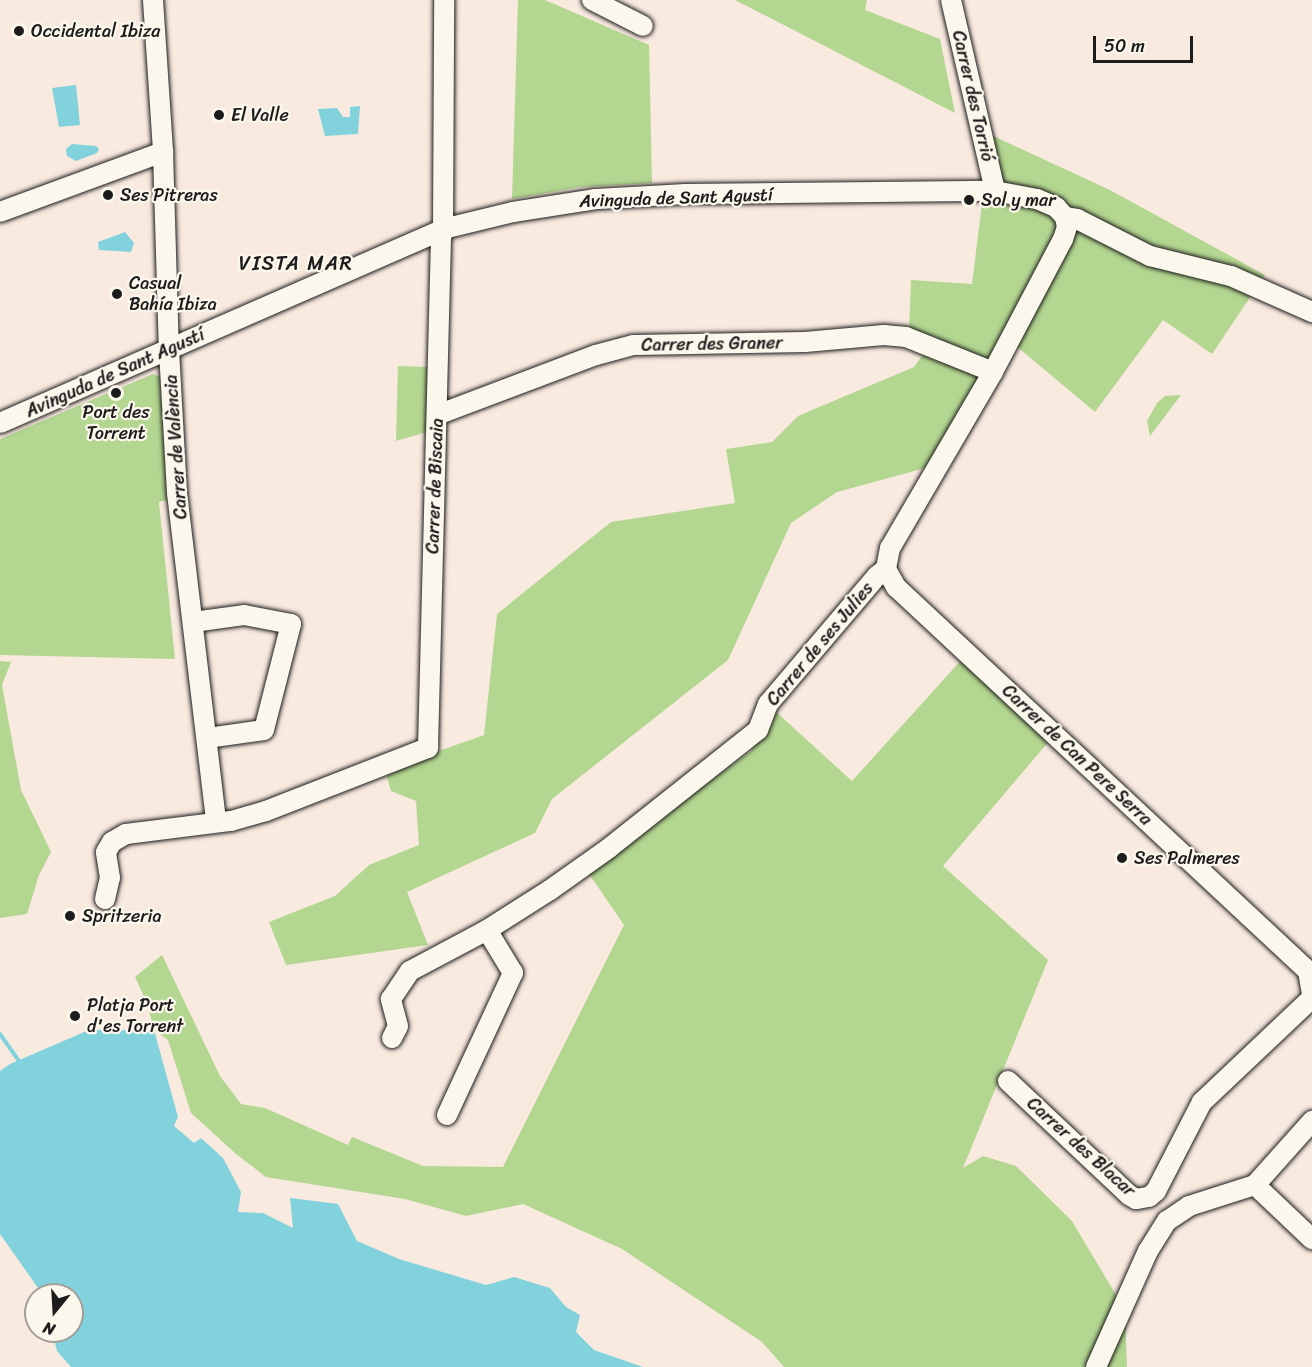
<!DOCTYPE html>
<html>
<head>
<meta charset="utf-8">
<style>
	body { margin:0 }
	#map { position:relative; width:1312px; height:1367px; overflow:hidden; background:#f9eae0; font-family:Sriracha,sans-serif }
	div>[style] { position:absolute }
	.green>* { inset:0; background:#b3d690 }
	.water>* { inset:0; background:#82d2de }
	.stream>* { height:4px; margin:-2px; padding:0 2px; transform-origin:2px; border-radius:2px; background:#82d2de }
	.roads { filter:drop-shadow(0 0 2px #1c1c1c) drop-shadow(0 0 2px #1c1c1c) }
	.minor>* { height:20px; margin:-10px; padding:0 10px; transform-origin:10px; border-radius:10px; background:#fbf7ec }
	.dots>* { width:16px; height:16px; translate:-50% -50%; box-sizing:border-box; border:3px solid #fbf7ec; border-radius:50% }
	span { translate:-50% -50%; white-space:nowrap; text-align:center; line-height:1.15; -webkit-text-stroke:4.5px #fbf7ec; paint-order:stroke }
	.poi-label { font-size:18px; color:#1c1c1c }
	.left { translate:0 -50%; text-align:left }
	.street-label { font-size:18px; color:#1c1c1c }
	.neighbourhood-label { font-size:20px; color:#1c1c1c; letter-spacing:1.5px }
	.north { position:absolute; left:24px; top:1283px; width:60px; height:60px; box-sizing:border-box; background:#fbf7ec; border:2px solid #a29f99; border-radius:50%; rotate:198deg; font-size:16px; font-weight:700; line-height:24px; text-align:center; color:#1c1c1c }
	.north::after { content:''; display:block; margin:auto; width:21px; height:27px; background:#1c1c1c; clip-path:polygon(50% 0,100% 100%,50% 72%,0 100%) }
	.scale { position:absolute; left:1093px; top:36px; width:100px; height:27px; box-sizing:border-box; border:3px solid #1c1c1c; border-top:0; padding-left:8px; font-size:18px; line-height:21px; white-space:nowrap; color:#1c1c1c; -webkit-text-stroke:4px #fbf7ec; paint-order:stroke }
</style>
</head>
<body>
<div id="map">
	<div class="green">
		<div style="clip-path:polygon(518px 0,545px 0,649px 45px,652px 183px,581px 187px,512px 199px)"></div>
		<div style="clip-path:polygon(735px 0,867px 0,865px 10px,940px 39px,955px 113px)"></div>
		<div style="clip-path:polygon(991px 135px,1110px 190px,1265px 275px,1212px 354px,1163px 320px,1095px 412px,1015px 345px,929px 467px,837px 492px,791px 523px,728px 660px,552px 799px,535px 833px,407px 892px,428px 945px,286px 965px,269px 922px,335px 896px,369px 865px,419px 845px,416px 801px,391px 791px,385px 770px,484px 735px,497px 614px,611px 522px,735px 503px,726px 449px,772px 442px,798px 416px,914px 367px,922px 356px,909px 329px,911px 280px,972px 284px,982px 203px,1000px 180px)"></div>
		<div style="clip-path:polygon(398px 366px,428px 367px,427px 432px,396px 441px)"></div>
		<div style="clip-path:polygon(153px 374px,161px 377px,167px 500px,159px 502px,175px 659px,0 655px,0 439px)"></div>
		<div style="clip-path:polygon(1181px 395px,1150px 436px,1147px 421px,1157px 403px,1165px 396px)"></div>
		<div style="clip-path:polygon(964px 657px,1050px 740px,943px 866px,1048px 960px,963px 1168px,983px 1156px,1016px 1166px,1072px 1221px,1125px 1310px,1127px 1367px,784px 1367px,762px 1342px,622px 1249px,523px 1204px,466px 1216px,405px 1199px,266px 1177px,236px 1154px,191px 1113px,168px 1040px,154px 1030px,147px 1003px,135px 977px,162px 955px,220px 1076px,241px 1104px,265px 1108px,348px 1145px,352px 1137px,423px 1166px,503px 1167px,624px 925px,587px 871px,751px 751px,774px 710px,852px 781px)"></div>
		<div style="clip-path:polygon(0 661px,11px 662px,2px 685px,21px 790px,51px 852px,39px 875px,27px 914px,0 918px)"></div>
	</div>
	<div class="water">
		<div style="clip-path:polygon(76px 85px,80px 125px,59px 127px,52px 88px)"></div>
		<div style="clip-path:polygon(360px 106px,358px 134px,325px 136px,318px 109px,337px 108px,343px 117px,350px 117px,350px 107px)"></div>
		<div style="clip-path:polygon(72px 144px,96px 146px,99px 149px,97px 153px,76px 161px,67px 156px,66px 149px)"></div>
		<div style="clip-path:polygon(125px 232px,134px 243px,131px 252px,99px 250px,98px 242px)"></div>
		<div style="clip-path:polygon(89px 1030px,154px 1030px,178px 1117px,174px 1126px,194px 1143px,201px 1138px,223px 1158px,241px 1192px,238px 1212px,263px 1213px,293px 1228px,290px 1198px,338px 1204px,357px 1241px,399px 1259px,486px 1285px,514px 1277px,550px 1288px,566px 1307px,580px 1315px,576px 1332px,594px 1350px,643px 1367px,71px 1367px,57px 1351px,52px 1331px,72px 1331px,72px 1295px,43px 1295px,0 1234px,0 1071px,10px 1064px)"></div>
	</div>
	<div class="stream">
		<div style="left:0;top:1034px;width:32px;rotate:55deg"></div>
	</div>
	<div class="roads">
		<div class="minor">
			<div style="left:153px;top:0;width:152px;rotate:86.2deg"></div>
			<div style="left:163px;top:152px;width:198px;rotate:88.3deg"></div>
			<div style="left:169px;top:350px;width:143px;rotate:86.8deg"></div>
			<div style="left:177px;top:493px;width:330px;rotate:83.2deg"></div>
			<div style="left:592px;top:0;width:57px;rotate:27deg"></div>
			<div style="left:951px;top:0;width:196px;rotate:77deg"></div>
			<div style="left:0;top:212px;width:174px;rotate:-20.2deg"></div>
			<div style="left:1065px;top:217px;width:10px;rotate:79deg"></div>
			<div style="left:1067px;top:227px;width:13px;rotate:108deg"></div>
			<div style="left:1063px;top:239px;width:150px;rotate:117.8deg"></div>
			<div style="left:993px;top:372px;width:204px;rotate:120.3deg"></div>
			<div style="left:890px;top:548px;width:21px;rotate:101deg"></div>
			<div style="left:886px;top:569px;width:21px;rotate:61deg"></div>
			<div style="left:896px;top:587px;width:563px;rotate:42.99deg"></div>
			<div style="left:1308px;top:971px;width:23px;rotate:80deg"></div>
			<div style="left:1065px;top:217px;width:12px;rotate:9deg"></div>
			<div style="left:1077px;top:219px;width:82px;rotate:26.9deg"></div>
			<div style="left:1150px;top:256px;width:83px;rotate:13.9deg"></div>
			<div style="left:1231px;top:276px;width:89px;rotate:24deg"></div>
			<div style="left:437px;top:415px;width:170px;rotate:-20.7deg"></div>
			<div style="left:596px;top:355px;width:39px;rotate:-15deg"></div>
			<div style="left:634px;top:345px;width:171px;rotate:-1deg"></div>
			<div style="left:805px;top:342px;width:79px;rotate:-5.1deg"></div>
			<div style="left:884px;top:335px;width:22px;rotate:5deg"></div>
			<div style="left:906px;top:337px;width:94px;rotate:21.9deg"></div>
			<div style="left:0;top:423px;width:484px;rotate:-23.6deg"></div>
			<div style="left:443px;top:229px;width:72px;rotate:-13.7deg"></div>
			<div style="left:513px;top:212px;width:84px;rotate:-8.9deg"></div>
			<div style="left:596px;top:199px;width:90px;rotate:-3.2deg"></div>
			<div style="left:686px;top:194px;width:309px;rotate:-0.6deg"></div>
			<div style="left:995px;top:191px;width:43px;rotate:10.8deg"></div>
			<div style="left:1037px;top:199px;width:21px;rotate:23deg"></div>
			<div style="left:1056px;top:207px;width:13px;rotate:48deg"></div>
			<div style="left:193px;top:622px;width:51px;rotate:-7.8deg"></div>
			<div style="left:244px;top:615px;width:48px;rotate:10.8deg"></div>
			<div style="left:291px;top:624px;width:109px;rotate:104.3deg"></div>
			<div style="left:264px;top:730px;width:58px;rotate:172deg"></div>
			<div style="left:105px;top:899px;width:22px;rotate:-77deg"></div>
			<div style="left:110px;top:878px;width:26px;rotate:-99deg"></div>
			<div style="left:106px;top:852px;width:12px;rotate:-59deg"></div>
			<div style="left:112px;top:842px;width:16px;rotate:-30deg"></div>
			<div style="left:126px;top:834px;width:106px;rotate:-7.1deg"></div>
			<div style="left:231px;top:821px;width:36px;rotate:-16deg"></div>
			<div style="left:266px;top:811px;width:174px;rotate:-21.3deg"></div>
			<div style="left:428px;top:748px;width:510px;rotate:-88.54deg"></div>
			<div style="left:441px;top:238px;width:9px;rotate:-77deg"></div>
			<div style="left:443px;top:229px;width:229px;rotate:-89.7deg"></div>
			<div style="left:392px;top:1038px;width:13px;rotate:-63deg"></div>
			<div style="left:398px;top:1026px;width:28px;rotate:-105deg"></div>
			<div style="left:391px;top:999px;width:34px;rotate:-56deg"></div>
			<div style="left:410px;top:971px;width:87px;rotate:-28deg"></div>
			<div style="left:487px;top:930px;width:75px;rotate:-32.4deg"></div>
			<div style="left:550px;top:890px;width:72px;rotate:-35.4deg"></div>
			<div style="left:609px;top:848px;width:190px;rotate:-38.4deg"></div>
			<div style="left:758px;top:730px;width:28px;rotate:-69deg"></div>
			<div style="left:768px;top:704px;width:168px;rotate:-49.6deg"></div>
			<div style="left:877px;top:576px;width:11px;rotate:-38deg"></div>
			<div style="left:1008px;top:1081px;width:166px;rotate:43.3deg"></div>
			<div style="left:1129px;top:1195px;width:8px;rotate:30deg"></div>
			<div style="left:1136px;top:1199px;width:13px;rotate:-9deg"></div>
			<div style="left:1149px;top:1197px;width:9px;rotate:-41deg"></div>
			<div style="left:1156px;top:1191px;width:100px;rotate:-62.7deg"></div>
			<div style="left:1202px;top:1102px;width:151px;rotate:-43.4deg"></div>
			<div style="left:447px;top:1115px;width:157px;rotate:-65.1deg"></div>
			<div style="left:513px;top:973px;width:50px;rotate:-121.2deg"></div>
			<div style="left:1255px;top:1185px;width:79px;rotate:43.5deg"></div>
			<div style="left:1096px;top:1367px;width:127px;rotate:-65.9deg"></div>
			<div style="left:1148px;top:1251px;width:36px;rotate:-58deg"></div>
			<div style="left:1167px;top:1221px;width:27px;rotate:-34deg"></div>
			<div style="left:1189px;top:1206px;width:69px;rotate:-17.7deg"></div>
			<div style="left:1255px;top:1185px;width:86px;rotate:-48.3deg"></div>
		</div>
	</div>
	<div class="dots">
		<div style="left:19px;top:31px;background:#1c1c1c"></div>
		<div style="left:219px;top:115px;background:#1c1c1c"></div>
		<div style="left:108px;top:195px;background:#1c1c1c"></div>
		<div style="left:969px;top:200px;background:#1c1c1c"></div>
		<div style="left:117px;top:294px;background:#1c1c1c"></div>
		<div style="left:116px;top:393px;background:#1c1c1c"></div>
		<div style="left:1122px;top:858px;background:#1c1c1c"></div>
		<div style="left:70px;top:916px;background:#1c1c1c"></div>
		<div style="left:75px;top:1016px;background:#1c1c1c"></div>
	</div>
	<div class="poi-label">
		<span class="left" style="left:31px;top:31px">Occidental Ibiza</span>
		<span class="left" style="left:231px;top:115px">El Valle</span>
		<span class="left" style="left:120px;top:195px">Ses Pitreras</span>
		<span class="left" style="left:981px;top:200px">Sol y mar</span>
		<span class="left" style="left:129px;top:294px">Casual<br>Bahía Ibiza</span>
		<span style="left:116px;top:423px">Port des<br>Torrent</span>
		<span class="left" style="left:1134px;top:858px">Ses Palmeres</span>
		<span class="left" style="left:82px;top:916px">Spritzeria</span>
		<span class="left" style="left:87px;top:1016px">Platja Port<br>d'es Torrent</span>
	</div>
	<div class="street-label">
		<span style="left:973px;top:96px;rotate:77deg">Carrer des Torrió</span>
		<span style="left:676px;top:198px;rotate:-2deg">Avinguda de Sant Agustí</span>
		<span style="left:712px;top:344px;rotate:-1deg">Carrer des Graner</span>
		<span style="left:115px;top:373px;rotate:-24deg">Avinguda de Sant Agustí</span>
		<span style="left:176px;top:447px;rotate:-94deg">Carrer de València</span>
		<span style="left:435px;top:486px;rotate:-88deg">Carrer de Biscaia</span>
		<span style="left:820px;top:644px;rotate:-50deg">Carrer de ses Julies</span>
		<span style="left:1077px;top:755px;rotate:43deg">Carrer de Can Pere Serra</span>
		<span style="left:1081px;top:1147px;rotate:42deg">Carrer des Blacar</span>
	</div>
	<div class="neighbourhood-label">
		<span style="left:296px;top:263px">VISTA MAR</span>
	</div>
	<div class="north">N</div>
	<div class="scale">50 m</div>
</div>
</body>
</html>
